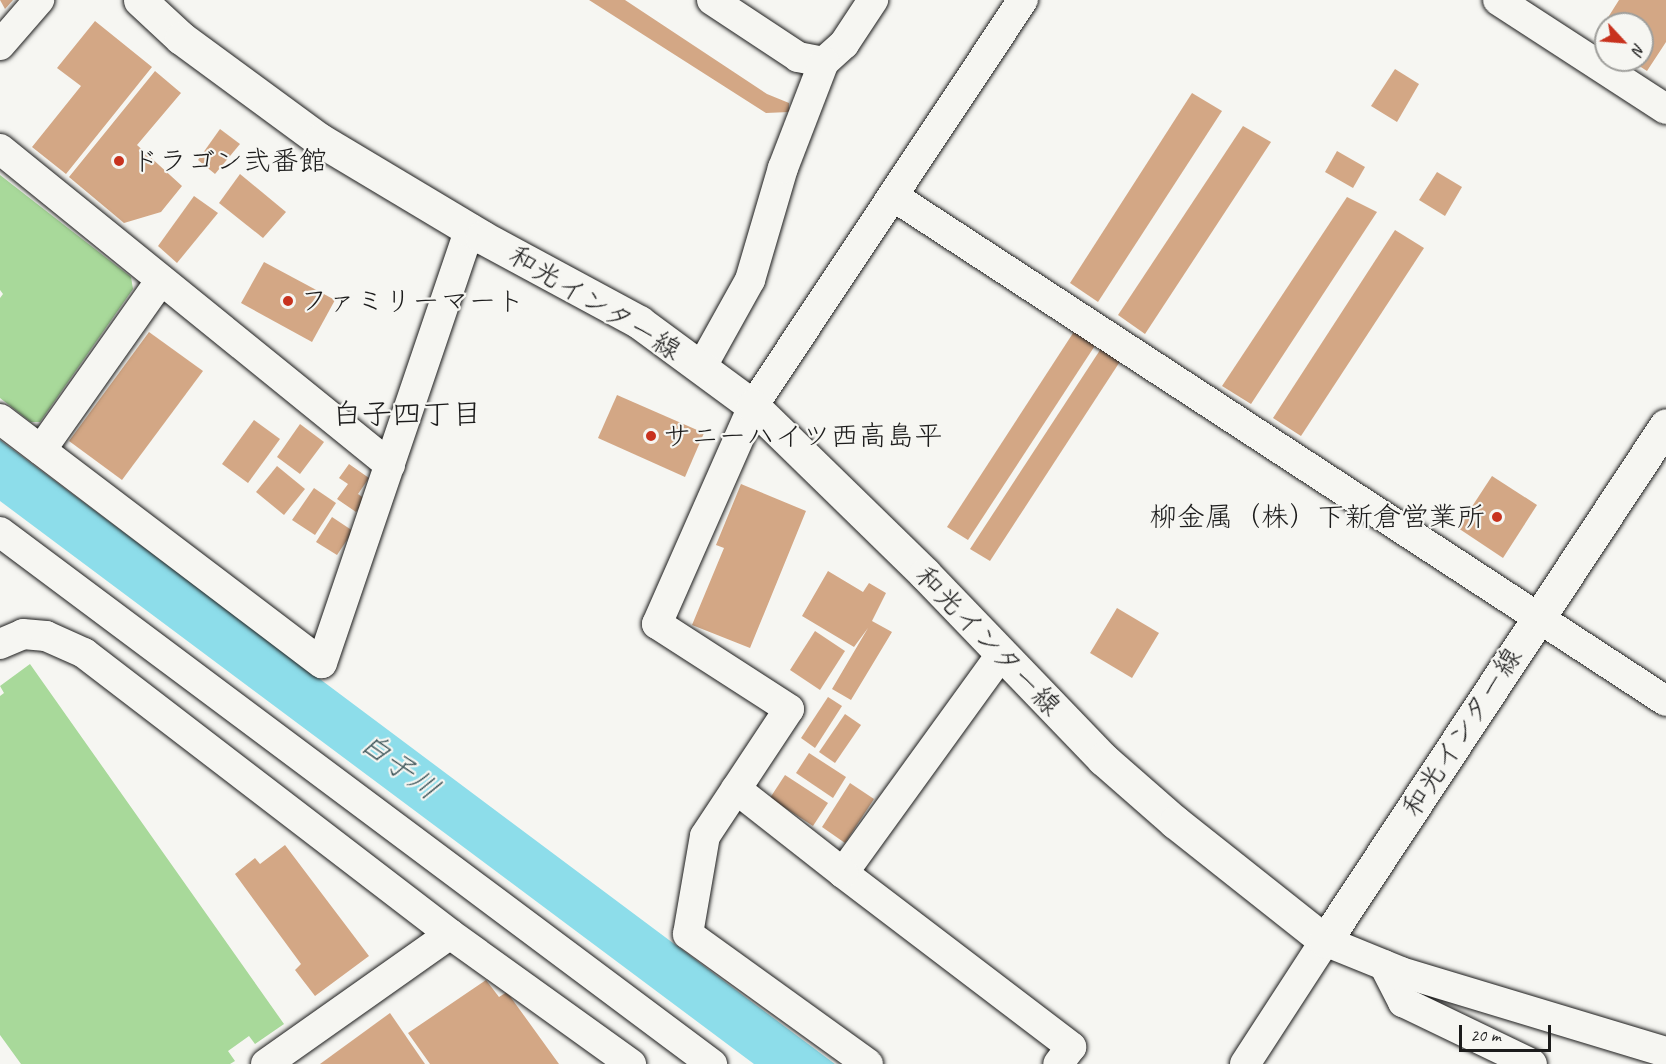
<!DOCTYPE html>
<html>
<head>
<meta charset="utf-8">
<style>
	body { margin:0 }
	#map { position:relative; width:1666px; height:1064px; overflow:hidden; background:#f6f6f2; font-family:Caveat,"Klee One",sans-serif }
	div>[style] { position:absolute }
	.green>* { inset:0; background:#a8d99a }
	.water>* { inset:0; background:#8dddea }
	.building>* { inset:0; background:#d3a785 }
	.roads { filter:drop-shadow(0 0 2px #1c1c1c) drop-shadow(0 0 2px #1c1c1c) }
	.minor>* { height:30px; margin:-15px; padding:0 15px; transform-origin:15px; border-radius:15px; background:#f6f6f2 }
	.major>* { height:33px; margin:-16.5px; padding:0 16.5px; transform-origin:16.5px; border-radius:16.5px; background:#f6f6f2 }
	.dots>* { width:16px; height:16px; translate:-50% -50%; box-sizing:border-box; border:3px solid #f6f6f2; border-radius:50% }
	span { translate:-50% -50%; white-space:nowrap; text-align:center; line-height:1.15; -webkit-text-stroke:4.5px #f6f6f2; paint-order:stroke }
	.poi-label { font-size:28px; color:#1c1c1c }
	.left { translate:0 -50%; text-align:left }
	.right { translate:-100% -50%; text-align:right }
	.street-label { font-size:28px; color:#1c1c1c }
	.neighbourhood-label { font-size:30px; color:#1c1c1c }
	.water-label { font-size:30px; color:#3e565a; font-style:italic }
	.north { position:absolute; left:1594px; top:12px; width:60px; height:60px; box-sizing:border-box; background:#f6f6f2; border:2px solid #9f9f9c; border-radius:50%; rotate:116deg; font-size:16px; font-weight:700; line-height:24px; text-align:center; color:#1c1c1c }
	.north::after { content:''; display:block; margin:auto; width:21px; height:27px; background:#c8321e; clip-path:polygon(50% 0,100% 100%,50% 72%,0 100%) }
	.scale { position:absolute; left:1459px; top:1025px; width:92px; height:27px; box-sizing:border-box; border:3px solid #1c1c1c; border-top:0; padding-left:8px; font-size:18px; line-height:21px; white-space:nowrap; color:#1c1c1c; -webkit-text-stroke:4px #f6f6f2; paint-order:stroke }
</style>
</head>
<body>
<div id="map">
	<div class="green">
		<div style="clip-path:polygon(0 175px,131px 277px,133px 289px,40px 422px,31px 422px,0 398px,0 298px,3px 294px,0 290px)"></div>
		<div style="clip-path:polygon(30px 664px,284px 1024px,255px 1044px,249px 1036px,228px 1051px,235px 1061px,230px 1064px,21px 1064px,0 1035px,0 696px,4px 693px,0 686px)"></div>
	</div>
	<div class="water">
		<div style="clip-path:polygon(0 440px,669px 940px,835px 1064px,754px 1064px,0 501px)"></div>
	</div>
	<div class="building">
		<div style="clip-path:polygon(0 0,13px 0,5px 9px)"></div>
		<div style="clip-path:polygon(589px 0,625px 0,767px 94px,789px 103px,789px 112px,766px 113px)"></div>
		<div style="clip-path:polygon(1619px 0,1666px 0,1666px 42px,1647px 71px,1630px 60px,1642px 60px,1642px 24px,1606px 24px,1606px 45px,1595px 38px)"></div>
		<div style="clip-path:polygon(95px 21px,152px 67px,66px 174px,32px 147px,81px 86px,57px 68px)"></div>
		<div style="clip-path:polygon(1395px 69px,1419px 84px,1397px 122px,1371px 106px)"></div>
		<div style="clip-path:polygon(155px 71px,181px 93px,137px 145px,182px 186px,161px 212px,124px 223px,69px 177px)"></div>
		<div style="clip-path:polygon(1192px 93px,1222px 111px,1098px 302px,1070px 283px)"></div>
		<div style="clip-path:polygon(1243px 126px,1271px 142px,1145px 334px,1118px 315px)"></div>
		<div style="clip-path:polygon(220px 129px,240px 144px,215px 174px,198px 160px)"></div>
		<div style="clip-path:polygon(1337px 151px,1365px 167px,1353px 188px,1325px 172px)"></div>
		<div style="clip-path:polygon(1437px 172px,1462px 187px,1445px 216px,1419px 200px)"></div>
		<div style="clip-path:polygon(240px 174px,286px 212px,263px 238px,219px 203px)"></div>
		<div style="clip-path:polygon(194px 196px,218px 213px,177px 263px,158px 246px)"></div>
		<div style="clip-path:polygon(1347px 197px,1377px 212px,1251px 404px,1222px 386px)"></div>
		<div style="clip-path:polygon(1395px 230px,1424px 248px,1301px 436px,1273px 418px)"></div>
		<div style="clip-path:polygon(264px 262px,335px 300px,312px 342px,241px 303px)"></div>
		<div style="clip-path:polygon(1075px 330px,1096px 344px,968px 540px,947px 527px)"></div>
		<div style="clip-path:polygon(149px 332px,203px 371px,122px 480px,69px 441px)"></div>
		<div style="clip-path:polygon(1102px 347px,1121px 360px,990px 561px,970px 549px)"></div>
		<div style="clip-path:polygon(617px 395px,704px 433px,685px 477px,598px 438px)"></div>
		<div style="clip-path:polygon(254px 420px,280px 439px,248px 483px,222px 464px)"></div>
		<div style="clip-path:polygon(300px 424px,324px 442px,300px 474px,277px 457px)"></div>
		<div style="clip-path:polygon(349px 464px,369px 478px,358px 494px,365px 499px,356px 512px,337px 499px,348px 484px,339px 478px)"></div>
		<div style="clip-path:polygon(277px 466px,305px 489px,284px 515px,256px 492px)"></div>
		<div style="clip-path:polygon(1492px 476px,1537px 505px,1503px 558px,1458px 528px)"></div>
		<div style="clip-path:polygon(741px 484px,806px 511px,750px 648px,692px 625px,724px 548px,716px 545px)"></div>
		<div style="clip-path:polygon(314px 488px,336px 503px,315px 535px,292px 520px)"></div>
		<div style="clip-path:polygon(332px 517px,353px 531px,337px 555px,316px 542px)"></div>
		<div style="clip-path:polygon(828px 571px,863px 592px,869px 583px,886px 593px,872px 621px,892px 632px,851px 700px,832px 689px,868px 628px,854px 647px,802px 616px)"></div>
		<div style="clip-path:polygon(1117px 608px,1159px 633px,1132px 678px,1090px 653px)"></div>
		<div style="clip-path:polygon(815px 631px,845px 651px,820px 690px,790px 670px)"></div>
		<div style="clip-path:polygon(828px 697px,842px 706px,815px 748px,801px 738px)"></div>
		<div style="clip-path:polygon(845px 714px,861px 725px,835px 763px,819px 752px)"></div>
		<div style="clip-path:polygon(809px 753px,846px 777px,833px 798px,796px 773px)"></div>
		<div style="clip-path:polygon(785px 775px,828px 803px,813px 826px,770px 798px)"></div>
		<div style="clip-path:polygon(850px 783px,874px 799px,845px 843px,822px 827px)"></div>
		<div style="clip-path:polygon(285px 845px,369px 956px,315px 996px,295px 970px,301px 964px,235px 874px,255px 858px,260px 864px)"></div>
		<div style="clip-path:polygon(486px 980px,499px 997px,507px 992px,559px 1064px,430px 1064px,408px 1033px)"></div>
		<div style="clip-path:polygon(390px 1013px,425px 1064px,320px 1064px)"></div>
	</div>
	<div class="roads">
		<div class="minor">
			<div style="left:712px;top:0;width:103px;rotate:33.5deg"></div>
			<div style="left:798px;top:57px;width:26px;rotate:11deg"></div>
			<div style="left:824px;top:62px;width:27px;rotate:-42deg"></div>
			<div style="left:844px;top:44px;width:53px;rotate:-56.6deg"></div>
			<div style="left:1498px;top:0;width:200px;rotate:33deg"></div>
			<div style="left:0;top:45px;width:60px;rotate:-49.1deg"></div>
			<div style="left:0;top:149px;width:502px;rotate:39.02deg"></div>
			<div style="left:893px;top:196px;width:923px;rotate:33.16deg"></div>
			<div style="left:701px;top:368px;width:101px;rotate:-60.9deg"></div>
			<div style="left:750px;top:280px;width:117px;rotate:-73.6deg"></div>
			<div style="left:783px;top:168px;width:114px;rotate:-68.9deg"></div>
			<div style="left:0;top:419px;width:404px;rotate:37.2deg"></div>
			<div style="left:322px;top:663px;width:459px;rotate:-71.2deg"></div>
			<div style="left:41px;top:450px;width:208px;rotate:-54.8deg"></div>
			<div style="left:0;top:532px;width:889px;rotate:36.77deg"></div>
			<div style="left:0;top:644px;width:25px;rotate:-23deg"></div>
			<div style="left:23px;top:634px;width:23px;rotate:5deg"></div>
			<div style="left:46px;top:636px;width:42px;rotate:24.1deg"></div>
			<div style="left:84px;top:653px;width:461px;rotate:37.5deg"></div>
			<div style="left:450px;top:934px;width:223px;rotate:35.7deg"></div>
			<div style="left:1000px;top:656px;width:268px;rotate:125.9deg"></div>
			<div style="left:843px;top:873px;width:287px;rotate:37.3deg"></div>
			<div style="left:1071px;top:1047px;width:21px;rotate:127deg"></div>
			<div style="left:736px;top:789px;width:136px;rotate:38.1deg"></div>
			<div style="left:1384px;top:965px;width:42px;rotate:62.8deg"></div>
			<div style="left:1403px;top:1002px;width:143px;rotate:25.7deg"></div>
			<div style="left:266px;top:1064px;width:225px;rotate:-35.2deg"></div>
			<div style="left:868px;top:1064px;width:222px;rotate:-144.2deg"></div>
			<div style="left:688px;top:934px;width:99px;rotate:-80.2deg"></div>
			<div style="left:705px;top:836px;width:152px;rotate:-56.5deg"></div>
			<div style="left:789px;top:709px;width:157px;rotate:-147.2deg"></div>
			<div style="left:657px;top:624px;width:238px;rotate:-66.2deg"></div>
			<div style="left:753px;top:406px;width:488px;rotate:-56.4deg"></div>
			<div style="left:1245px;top:1064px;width:147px;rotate:-57deg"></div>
			<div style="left:1325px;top:941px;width:82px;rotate:22.2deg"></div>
			<div style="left:1401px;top:972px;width:277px;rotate:16.8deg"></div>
		</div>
		<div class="major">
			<div style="left:140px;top:0;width:56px;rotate:42.8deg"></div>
			<div style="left:181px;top:38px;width:172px;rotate:36.3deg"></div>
			<div style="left:320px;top:140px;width:189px;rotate:30.9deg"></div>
			<div style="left:482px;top:237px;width:179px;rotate:28.4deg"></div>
			<div style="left:639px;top:322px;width:142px;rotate:36.4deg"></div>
			<div style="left:753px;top:406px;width:240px;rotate:44.3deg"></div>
			<div style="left:925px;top:574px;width:257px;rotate:46.1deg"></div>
			<div style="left:1103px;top:759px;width:96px;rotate:41.2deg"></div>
			<div style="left:1175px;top:822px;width:191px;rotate:38.4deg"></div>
			<div style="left:1325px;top:941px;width:618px;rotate:-56.54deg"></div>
		</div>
	</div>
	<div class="dots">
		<div style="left:119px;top:161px;background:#c8321e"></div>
		<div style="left:288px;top:301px;background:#c8321e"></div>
		<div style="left:651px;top:436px;background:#c8321e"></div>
		<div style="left:1497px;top:517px;background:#c8321e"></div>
	</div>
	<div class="poi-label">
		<span class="left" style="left:131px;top:161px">ドラゴン弐番館</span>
		<span class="left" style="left:300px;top:301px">ファミリーマート</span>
		<span class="left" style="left:663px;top:436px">サニーハイツ西高島平</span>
		<span class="right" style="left:1485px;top:517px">柳金属（株）下新倉営業所</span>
	</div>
	<div class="street-label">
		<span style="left:595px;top:303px;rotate:31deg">和光インター線</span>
		<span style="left:988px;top:641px;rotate:46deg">和光インター線</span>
		<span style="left:1462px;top:732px;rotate:-57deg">和光インター線</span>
	</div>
	<div class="neighbourhood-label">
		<span style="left:407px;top:414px">白子四丁目</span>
	</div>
	<div class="water-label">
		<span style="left:400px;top:766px;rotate:37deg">白子川</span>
	</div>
	<div class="north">N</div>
	<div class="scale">20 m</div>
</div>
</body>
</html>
